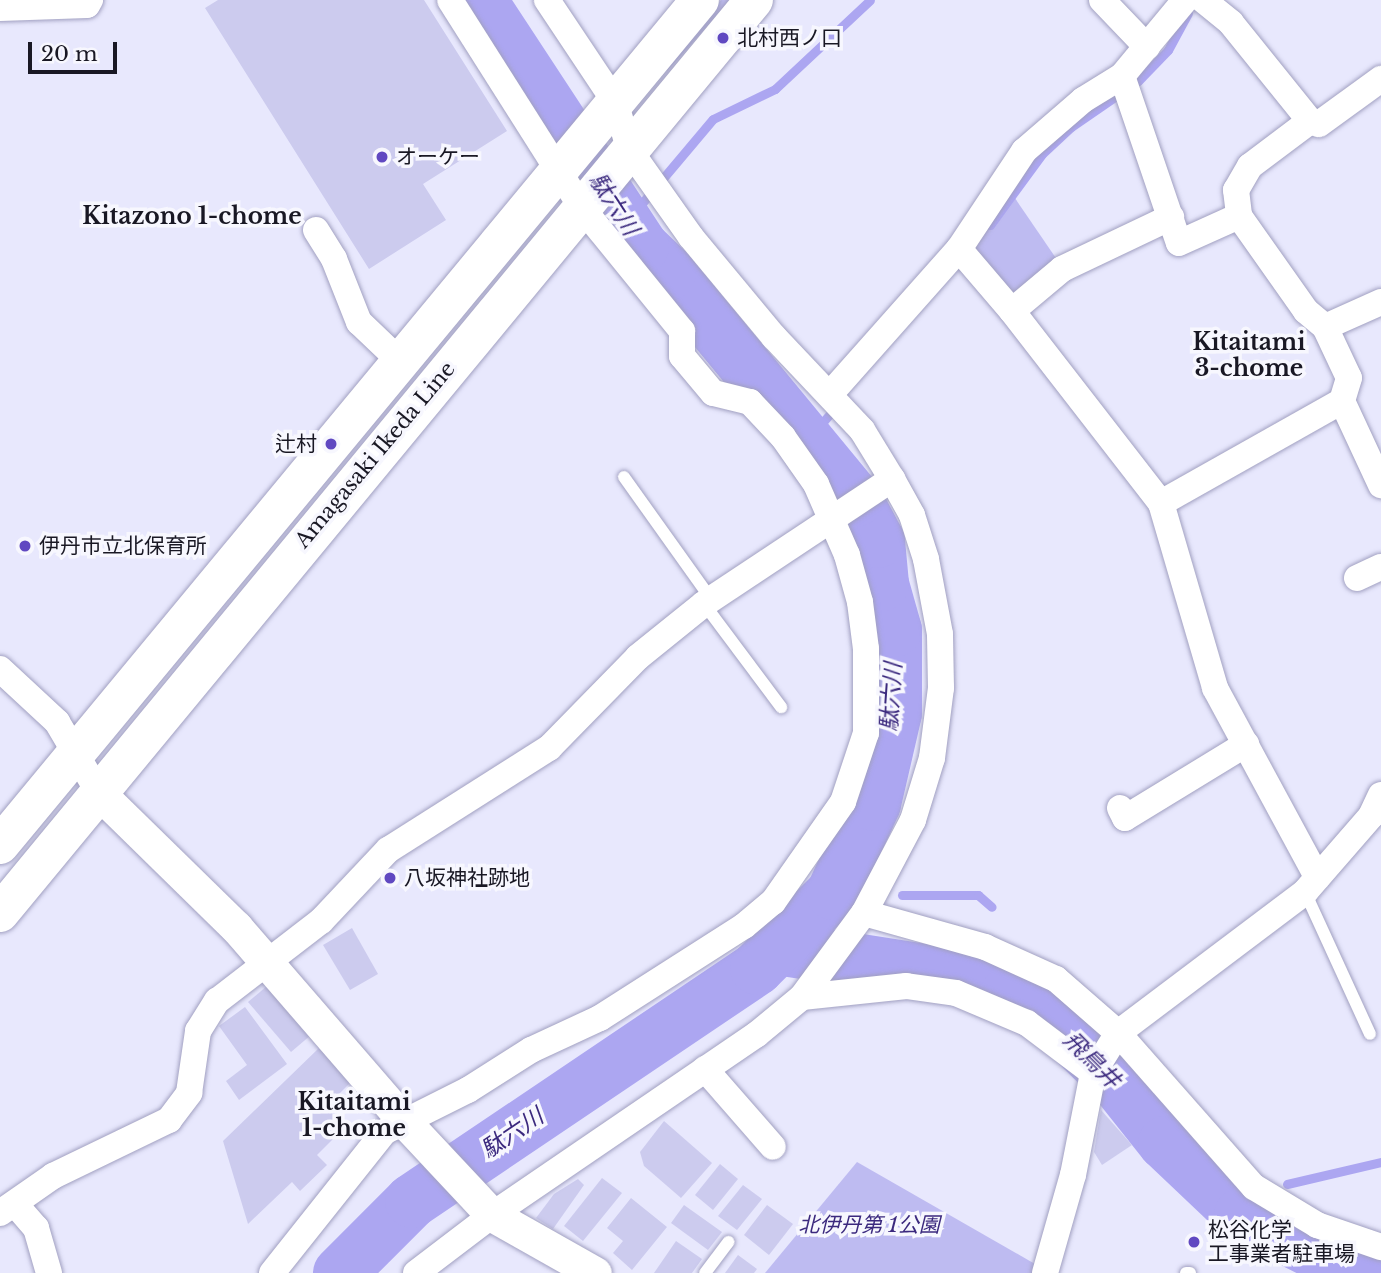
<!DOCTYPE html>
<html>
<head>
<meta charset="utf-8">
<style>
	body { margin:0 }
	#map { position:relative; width:1381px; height:1273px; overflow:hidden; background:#e8e8fd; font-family:"Libre Baskerville","Noto Sans JP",serif }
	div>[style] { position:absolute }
	.green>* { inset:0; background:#bebbf1 }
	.stream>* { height:9px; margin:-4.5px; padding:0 4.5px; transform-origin:4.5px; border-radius:4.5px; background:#aca6f1 }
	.river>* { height:54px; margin:-27px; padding:0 27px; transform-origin:27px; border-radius:27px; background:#aca6f1 }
	.building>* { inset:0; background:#cccbee }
	.roads { filter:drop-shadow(0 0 2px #a1a0c1) drop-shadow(0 0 2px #a1a0c1) }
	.service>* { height:12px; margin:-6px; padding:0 6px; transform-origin:6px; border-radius:6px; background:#fff }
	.minor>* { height:26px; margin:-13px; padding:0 13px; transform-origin:13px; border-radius:13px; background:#fff }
	.tertiary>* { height:33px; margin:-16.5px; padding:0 16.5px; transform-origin:16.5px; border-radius:16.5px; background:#fff }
	.primary>* { height:38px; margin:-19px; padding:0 19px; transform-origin:19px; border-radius:19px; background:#fff }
	.dots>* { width:19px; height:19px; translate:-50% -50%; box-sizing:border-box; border:4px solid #f7f7fe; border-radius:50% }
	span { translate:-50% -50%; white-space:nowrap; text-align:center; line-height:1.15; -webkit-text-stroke:7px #f7f7fe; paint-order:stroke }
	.poi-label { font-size:21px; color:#191824 }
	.left { translate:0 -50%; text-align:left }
	.right { translate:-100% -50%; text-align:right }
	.street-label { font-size:21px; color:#191824 }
	.park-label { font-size:21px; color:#3b297e; font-style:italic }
	.water-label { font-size:23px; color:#3b297e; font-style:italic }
	.neighbourhood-label { font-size:23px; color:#191824; font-weight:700 }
	.scale { position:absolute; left:28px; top:42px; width:89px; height:32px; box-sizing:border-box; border:4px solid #191824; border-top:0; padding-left:9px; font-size:21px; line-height:24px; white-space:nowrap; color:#191824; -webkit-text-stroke:5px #f7f7fe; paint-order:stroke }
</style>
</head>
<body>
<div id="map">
	<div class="green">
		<div style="clip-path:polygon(721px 0,731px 0,667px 71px,666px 65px)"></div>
		<div style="clip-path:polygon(1006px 185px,1062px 267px,1020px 300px,967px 247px)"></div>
		<div style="clip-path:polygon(857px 1162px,1035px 1264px,1032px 1273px,765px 1273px)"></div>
	</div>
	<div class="stream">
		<div style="left:627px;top:221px;width:133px;rotate:-49.9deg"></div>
		<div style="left:713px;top:119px;width:69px;rotate:-25.8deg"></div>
		<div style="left:775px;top:89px;width:130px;rotate:-43.1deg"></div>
		<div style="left:990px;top:225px;width:88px;rotate:-53.8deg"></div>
		<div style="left:1042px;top:154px;width:40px;rotate:-43deg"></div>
		<div style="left:1071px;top:127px;width:81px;rotate:-34.5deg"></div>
		<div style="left:1138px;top:81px;width:43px;rotate:-45.9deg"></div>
		<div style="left:1168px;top:50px;width:42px;rotate:-61.6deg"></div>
		<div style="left:808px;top:439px;width:43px;rotate:-48.8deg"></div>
		<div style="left:902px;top:895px;width:76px"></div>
		<div style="left:978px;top:895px;width:18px;rotate:41deg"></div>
		<div style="left:1287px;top:1184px;width:97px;rotate:-13.2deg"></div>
	</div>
	<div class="river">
		<div style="left:777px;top:948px;width:195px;rotate:8.8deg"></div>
		<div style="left:970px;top:978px;width:41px;rotate:21.5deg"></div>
		<div style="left:1008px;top:993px;width:64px;rotate:33.4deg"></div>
		<div style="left:1061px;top:1028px;width:80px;rotate:44.5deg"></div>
		<div style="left:1118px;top:1084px;width:75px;rotate:51.5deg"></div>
		<div style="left:1165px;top:1143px;width:105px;rotate:43.5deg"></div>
		<div style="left:1241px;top:1215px;width:130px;rotate:26.6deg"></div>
		<div style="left:340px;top:1273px;width:102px;rotate:-45deg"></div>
		<div style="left:412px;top:1201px;width:416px;rotate:-34deg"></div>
		<div style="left:757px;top:968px;width:107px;rotate:-44.6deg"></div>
		<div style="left:833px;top:893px;width:98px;rotate:-65.3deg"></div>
		<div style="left:874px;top:804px;width:93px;rotate:-77deg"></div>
		<div style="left:895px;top:713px;width:83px;rotate:-90deg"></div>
		<div style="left:895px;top:630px;width:48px;rotate:-105.8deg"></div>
		<div style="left:882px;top:584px;width:43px;rotate:-95.3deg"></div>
		<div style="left:878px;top:541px;width:47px;rotate:-118.2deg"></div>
		<div style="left:856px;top:500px;width:294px;rotate:-129.5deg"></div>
		<div style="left:669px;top:273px;width:37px;rotate:-136deg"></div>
		<div style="left:642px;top:247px;width:295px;rotate:-123.3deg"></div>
	</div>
	<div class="building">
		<div style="clip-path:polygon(218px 0,424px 0,507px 131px,423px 184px,446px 220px,369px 269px,205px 8px)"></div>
		<div style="clip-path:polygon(352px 928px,378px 974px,350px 990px,323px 945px)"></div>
		<div style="clip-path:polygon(267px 986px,311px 1035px,291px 1052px,248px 1002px)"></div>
		<div style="clip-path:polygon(245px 1007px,287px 1064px,239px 1100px,226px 1081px,247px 1065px,219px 1026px)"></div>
		<div style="clip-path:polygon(319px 1048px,351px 1082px,326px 1107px,345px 1127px,317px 1155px,327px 1165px,300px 1191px,292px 1182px,248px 1224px,223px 1141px)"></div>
		<div style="clip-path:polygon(1101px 1110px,1132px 1145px,1102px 1165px,1094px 1152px)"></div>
		<div style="clip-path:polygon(664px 1121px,712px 1163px,681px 1198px,644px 1166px,640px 1152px)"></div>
		<div style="clip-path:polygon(720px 1164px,738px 1179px,713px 1210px,695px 1195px)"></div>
		<div style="clip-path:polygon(602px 1178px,622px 1193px,583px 1241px,564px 1226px)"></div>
		<div style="clip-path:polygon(578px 1179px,584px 1185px,553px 1229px,536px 1218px,554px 1194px)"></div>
		<div style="clip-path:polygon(743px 1185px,762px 1199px,737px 1230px,718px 1216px)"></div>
		<div style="clip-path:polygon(631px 1198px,667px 1227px,632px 1270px,613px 1253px,623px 1241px,607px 1228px)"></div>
		<div style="clip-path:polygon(684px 1205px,722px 1232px,708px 1250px,671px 1223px)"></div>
		<div style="clip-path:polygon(767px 1205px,793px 1224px,769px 1255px,744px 1235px)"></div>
		<div style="clip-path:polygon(676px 1241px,702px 1259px,692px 1273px,654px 1273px)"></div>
		<div style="clip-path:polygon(738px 1255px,757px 1269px,754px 1273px,725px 1273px)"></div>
	</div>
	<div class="roads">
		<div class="service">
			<div style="left:624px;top:477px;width:150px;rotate:54.5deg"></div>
			<div style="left:704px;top:604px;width:129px;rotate:53.2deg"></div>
			<div style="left:1305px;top:892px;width:156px;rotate:65.4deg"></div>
			<div style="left:705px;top:1273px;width:39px;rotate:-53deg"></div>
			<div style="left:1186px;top:1273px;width:4px"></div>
		</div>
		<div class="minor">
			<div style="left:1102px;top:0;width:65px;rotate:46.2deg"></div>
			<div style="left:1203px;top:0;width:36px;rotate:39deg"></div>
			<div style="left:1231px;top:23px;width:126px;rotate:51.1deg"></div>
			<div style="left:1310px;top:121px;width:75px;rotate:143.1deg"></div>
			<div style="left:1250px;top:166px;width:28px;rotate:120deg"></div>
			<div style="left:1236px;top:190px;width:26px;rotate:83deg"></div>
			<div style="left:0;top:8px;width:87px;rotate:-2deg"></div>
			<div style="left:87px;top:5px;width:6px;rotate:-59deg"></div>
			<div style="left:1122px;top:76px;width:176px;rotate:71.2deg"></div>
			<div style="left:1179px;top:243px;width:66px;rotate:-24.2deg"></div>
			<div style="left:1239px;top:216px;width:116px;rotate:54.8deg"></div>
			<div style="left:1306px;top:311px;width:25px;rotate:40deg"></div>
			<div style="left:1325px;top:327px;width:56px;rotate:64.8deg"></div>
			<div style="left:1349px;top:378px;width:24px;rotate:107deg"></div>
			<div style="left:1342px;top:401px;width:93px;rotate:65.1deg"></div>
			<div style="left:1310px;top:121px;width:9px;rotate:18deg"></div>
			<div style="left:1319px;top:124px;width:77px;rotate:-36deg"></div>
			<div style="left:316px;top:230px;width:34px;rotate:58deg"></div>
			<div style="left:334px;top:259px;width:68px;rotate:68.4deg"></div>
			<div style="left:359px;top:322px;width:57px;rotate:43.6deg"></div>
			<div style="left:959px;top:249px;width:82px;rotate:49.5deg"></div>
			<div style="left:1012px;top:311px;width:243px;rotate:52.2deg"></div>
			<div style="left:1161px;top:503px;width:193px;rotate:73.7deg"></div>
			<div style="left:1215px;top:688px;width:215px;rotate:61.6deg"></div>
			<div style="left:1012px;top:311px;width:65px;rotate:-40deg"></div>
			<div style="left:1062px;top:269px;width:121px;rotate:-25.5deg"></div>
			<div style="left:1325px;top:327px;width:61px;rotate:-24.1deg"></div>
			<div style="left:831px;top:393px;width:193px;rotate:-48.4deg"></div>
			<div style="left:959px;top:249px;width:118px;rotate:-56.4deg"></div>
			<div style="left:1024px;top:151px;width:78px;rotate:-40.8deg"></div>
			<div style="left:1083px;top:100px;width:46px;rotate:-31.6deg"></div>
			<div style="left:1122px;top:76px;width:99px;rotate:-50.3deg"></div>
			<div style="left:1161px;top:503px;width:208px;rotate:-29.4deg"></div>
			<div style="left:1357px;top:578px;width:26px;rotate:-25deg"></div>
			<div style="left:0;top:669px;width:78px;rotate:42.9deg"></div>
			<div style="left:57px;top:722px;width:82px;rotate:59.4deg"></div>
			<div style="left:1120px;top:808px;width:11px;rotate:63deg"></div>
			<div style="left:1125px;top:818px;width:142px;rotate:-31.4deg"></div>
			<div style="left:864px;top:913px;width:126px;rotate:15.7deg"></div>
			<div style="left:985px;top:947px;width:78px;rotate:24.3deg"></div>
			<div style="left:1056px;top:979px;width:82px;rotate:41.1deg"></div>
			<div style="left:1118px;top:1033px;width:205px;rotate:48.6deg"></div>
			<div style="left:1254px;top:1187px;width:74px;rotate:31.1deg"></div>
			<div style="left:1317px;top:1225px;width:68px;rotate:19deg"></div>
			<div style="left:802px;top:997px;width:105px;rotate:-6deg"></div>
			<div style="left:906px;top:986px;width:50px;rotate:8deg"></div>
			<div style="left:956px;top:993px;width:77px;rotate:22.9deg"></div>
			<div style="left:1027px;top:1023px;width:83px;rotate:37.1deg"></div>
			<div style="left:705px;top:1069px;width:103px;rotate:48.9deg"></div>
			<div style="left:15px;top:1204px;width:32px;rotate:49deg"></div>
			<div style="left:36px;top:1228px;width:47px;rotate:73.9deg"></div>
			<div style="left:0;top:1213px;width:65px;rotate:-34.9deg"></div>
			<div style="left:53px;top:1176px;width:129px;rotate:-25.8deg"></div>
			<div style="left:169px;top:1120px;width:34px;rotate:-53deg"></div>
			<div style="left:189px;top:1093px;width:63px;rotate:-81.7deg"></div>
			<div style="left:198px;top:1031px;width:36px;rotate:-58deg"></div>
			<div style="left:217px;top:1001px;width:131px;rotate:-37.6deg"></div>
			<div style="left:321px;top:921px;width:98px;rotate:-46.7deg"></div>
			<div style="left:388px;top:850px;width:191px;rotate:-32.4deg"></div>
			<div style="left:549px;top:748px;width:127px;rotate:-45.6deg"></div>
			<div style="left:638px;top:657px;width:85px;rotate:-38.8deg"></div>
			<div style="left:704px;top:604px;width:226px;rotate:-33.6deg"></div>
			<div style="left:272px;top:1273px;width:180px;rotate:-51.5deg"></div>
			<div style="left:384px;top:1132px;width:94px;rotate:-26.6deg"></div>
			<div style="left:468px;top:1090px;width:75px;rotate:-32.4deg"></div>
			<div style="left:531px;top:1050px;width:76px;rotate:-24.9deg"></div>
			<div style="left:600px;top:1018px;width:171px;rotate:-32.6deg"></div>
			<div style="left:744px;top:926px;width:38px;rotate:-40deg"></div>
			<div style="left:773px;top:902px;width:122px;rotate:-55deg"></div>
			<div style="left:843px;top:802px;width:73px;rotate:-71.6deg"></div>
			<div style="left:866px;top:733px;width:84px;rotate:-90deg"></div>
			<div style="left:866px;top:649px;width:47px;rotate:-97.3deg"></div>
			<div style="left:860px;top:602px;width:49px;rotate:-105.5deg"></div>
			<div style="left:847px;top:555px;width:77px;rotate:-113.6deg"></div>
			<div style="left:816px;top:484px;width:57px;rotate:-125.1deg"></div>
			<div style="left:783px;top:437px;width:48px;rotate:-133.3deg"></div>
			<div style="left:750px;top:402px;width:38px;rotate:-166deg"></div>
			<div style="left:713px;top:393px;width:48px;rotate:-130deg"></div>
			<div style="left:682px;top:356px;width:25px;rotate:-90deg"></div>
			<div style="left:682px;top:331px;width:159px;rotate:-129.1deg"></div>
			<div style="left:582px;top:208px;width:246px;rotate:-122.4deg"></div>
			<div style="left:416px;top:1273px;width:96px;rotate:-37.3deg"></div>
			<div style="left:492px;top:1215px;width:320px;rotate:-34.3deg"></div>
			<div style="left:756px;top:1035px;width:60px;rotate:-39.6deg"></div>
			<div style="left:802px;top:997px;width:104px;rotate:-53.6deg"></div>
			<div style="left:864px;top:913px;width:105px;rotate:-62.2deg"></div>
			<div style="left:913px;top:820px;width:65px;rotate:-73deg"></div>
			<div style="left:932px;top:758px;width:71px;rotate:-82.7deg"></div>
			<div style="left:941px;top:688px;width:54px;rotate:-91.1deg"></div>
			<div style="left:940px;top:634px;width:76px;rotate:-100.6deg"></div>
			<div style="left:926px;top:559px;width:46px;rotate:-107.7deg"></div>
			<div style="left:912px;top:515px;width:41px;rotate:-119.1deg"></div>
			<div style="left:892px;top:479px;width:57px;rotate:-121.5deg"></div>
			<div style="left:862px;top:430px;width:128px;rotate:-133.4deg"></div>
			<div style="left:774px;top:337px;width:130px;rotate:-129.7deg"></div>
			<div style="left:691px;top:237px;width:105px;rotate:-125.3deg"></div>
			<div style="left:630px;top:151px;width:51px;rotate:-107deg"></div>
			<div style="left:615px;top:102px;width:123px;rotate:-123.7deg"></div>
			<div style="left:1045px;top:1273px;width:102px;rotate:-74.1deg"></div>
			<div style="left:1073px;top:1175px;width:104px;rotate:-78.9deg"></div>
			<div style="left:1093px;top:1073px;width:47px;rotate:-58deg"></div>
			<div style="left:1118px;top:1033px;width:234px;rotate:-37deg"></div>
			<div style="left:1305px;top:892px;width:101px;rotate:-49deg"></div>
			<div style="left:1371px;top:816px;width:23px;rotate:-65deg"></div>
		</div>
		<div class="tertiary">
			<div style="left:99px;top:793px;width:192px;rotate:44.4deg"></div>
			<div style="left:236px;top:927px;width:257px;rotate:49.1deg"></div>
			<div style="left:404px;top:1121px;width:129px;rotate:46.9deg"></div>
			<div style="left:492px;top:1215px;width:118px;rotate:29.4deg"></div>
		</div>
		<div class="primary">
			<div style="left:0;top:845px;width:1097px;rotate:-50.36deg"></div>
			<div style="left:0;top:913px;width:1184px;rotate:-50.45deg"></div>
		</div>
	</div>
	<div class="dots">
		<div style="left:723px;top:38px;background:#6048c1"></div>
		<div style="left:382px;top:157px;background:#6048c1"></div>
		<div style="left:331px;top:444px;background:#6048c1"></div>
		<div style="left:25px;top:546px;background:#6048c1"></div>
		<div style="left:390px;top:878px;background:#6048c1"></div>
		<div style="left:1194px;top:1242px;background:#6048c1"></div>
	</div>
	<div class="poi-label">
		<span class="left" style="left:737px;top:38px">北村西ノ口</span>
		<span class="left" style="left:396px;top:157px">オーケー</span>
		<span class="right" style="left:317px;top:444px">辻村</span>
		<span class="left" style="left:39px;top:546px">伊丹市立北保育所</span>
		<span class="left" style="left:404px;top:878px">八坂神社跡地</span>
		<span class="left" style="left:1208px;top:1242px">松谷化学<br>工事業者駐車場</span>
	</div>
	<div class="street-label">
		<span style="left:375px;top:455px;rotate:-50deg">Amagasaki Ikeda Line</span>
	</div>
	<div class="park-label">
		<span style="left:869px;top:1225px">北伊丹第 1公園</span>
	</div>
	<div class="water-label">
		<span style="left:614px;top:204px;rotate:57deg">駄六川</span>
		<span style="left:891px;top:697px;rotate:-86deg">駄六川</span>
		<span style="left:1092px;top:1060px;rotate:45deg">飛鳥井</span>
		<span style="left:512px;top:1133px;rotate:-34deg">駄六川</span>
	</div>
	<div class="neighbourhood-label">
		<span style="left:192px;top:216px">Kitazono 1-chome</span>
		<span style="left:1249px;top:355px">Kitaitami<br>3-chome</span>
		<span style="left:354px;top:1115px">Kitaitami<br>1-chome</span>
	</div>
	<div class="scale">20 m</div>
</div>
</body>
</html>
